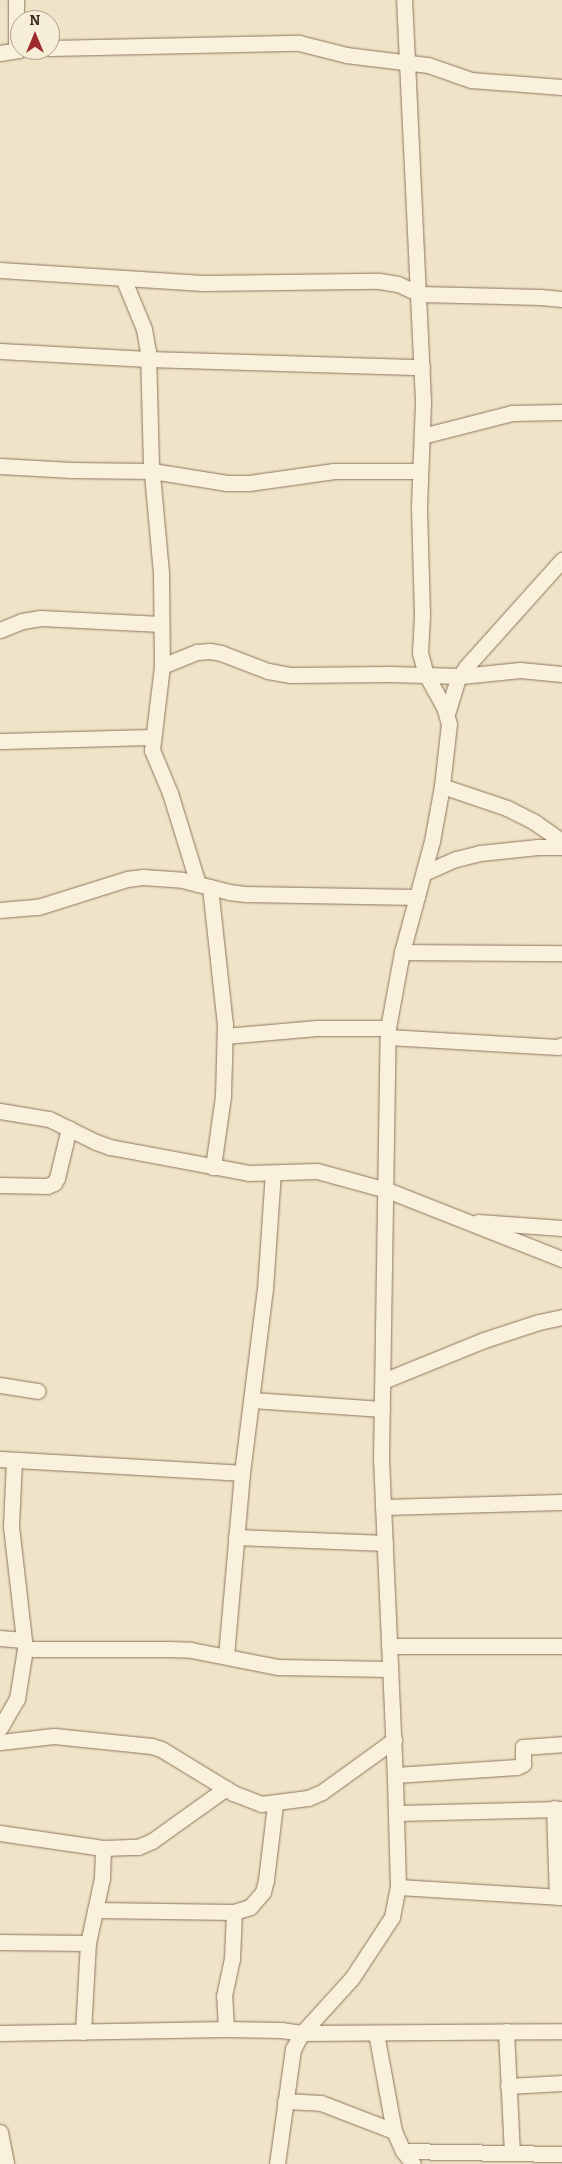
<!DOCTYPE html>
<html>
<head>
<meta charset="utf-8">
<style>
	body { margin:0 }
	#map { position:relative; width:562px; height:2164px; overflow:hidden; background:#f0e4c8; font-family:Bitter,serif }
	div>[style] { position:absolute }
	.roads { filter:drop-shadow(0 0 1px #8d765c) drop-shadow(0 0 1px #8d765c) }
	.minor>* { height:15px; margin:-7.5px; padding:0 7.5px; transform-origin:7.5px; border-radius:7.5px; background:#faf1dc }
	span { translate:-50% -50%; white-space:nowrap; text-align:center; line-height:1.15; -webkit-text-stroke:4px #f7eed8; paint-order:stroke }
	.north { position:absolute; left:10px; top:10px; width:50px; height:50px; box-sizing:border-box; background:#f7eed8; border:1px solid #ada18e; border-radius:50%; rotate:0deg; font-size:14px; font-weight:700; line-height:20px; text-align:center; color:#3d2e20 }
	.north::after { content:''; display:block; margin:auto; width:18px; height:22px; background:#9e2a2b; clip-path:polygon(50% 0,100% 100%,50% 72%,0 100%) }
</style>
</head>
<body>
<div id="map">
	<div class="roads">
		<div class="minor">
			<div style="left:16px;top:0;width:50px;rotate:90deg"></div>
			<div style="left:50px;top:48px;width:249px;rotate:-1.2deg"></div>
			<div style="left:299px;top:43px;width:49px;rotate:14.3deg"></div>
			<div style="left:346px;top:55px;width:83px;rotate:7deg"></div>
			<div style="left:428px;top:65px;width:46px;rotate:19.2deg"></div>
			<div style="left:471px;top:80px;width:91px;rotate:4.4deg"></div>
			<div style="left:0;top:53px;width:20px;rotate:-9deg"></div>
			<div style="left:0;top:270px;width:203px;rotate:3.7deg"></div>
			<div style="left:203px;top:283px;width:176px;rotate:-0.7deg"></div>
			<div style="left:379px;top:281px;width:19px;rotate:9deg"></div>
			<div style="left:398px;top:284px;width:23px;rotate:25deg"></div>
			<div style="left:419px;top:294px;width:121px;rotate:1.4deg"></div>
			<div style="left:540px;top:297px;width:22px;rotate:5deg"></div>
			<div style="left:123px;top:278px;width:55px;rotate:67.6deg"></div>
			<div style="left:144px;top:329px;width:22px;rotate:80deg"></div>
			<div style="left:148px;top:351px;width:112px;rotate:88.5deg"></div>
			<div style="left:151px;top:463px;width:110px;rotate:84.8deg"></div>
			<div style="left:161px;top:573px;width:93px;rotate:89.4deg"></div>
			<div style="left:162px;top:666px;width:85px;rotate:96.8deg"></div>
			<div style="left:152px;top:750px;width:47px;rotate:67.3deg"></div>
			<div style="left:170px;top:793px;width:95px;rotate:72.9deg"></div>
			<div style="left:0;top:351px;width:148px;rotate:3.1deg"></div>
			<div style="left:148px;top:359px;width:274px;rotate:1.7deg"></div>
			<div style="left:422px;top:436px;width:93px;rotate:-14.3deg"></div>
			<div style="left:512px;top:413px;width:50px;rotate:-1.1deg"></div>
			<div style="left:0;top:466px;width:72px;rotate:3.2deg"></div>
			<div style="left:72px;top:470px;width:80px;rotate:0.7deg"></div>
			<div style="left:152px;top:471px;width:76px;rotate:9.1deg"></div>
			<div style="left:227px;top:483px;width:22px"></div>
			<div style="left:249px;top:483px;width:86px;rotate:-8deg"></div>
			<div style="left:334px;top:471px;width:86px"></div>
			<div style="left:0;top:630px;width:24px;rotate:-22deg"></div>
			<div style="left:22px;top:621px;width:19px;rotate:-9deg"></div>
			<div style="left:41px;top:618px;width:120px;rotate:2.9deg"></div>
			<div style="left:162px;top:666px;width:38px;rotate:-22deg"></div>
			<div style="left:197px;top:652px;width:13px;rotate:-4deg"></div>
			<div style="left:210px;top:651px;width:11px;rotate:10deg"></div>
			<div style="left:221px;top:653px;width:50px;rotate:21deg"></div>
			<div style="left:268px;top:671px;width:22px;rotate:10deg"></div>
			<div style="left:290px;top:675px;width:99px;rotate:-0.6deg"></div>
			<div style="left:389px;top:674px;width:72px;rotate:1.6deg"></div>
			<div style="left:461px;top:676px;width:59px;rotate:-5.8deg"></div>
			<div style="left:520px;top:670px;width:42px;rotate:5.4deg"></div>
			<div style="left:447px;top:714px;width:37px;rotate:-73deg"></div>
			<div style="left:458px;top:679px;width:14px;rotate:-56deg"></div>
			<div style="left:466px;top:667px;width:144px;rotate:-48.1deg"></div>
			<div style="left:0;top:741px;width:153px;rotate:-1.5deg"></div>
			<div style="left:442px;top:786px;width:69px;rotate:18.7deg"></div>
			<div style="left:507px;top:808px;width:29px;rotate:27deg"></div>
			<div style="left:533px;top:821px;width:35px;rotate:35deg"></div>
			<div style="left:424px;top:873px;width:35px;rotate:-24deg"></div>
			<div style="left:456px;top:859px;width:25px;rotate:-14deg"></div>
			<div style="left:480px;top:853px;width:58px;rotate:-5.9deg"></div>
			<div style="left:538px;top:847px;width:24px"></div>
			<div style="left:210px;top:887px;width:138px;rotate:83.8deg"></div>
			<div style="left:225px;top:1024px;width:72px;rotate:91.6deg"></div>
			<div style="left:223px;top:1096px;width:72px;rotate:98deg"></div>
			<div style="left:0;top:910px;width:38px;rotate:-5deg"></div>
			<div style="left:38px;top:907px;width:93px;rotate:-17.5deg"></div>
			<div style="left:127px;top:879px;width:16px;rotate:-7deg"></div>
			<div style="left:143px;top:877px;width:39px;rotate:4deg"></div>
			<div style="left:182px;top:880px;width:49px;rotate:14.3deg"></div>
			<div style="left:229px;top:892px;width:17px;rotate:7deg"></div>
			<div style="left:246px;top:894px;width:171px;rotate:1deg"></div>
			<div style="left:402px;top:952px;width:160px;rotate:0.4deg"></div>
			<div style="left:225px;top:1036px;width:92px;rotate:-5deg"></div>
			<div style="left:317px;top:1028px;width:71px"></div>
			<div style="left:388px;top:1037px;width:170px;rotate:3.4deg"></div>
			<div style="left:558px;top:1047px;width:4px;rotate:-27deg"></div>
			<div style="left:0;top:1111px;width:50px;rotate:9.3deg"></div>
			<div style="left:49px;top:1119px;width:52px;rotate:26.1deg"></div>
			<div style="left:96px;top:1142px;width:15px;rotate:20deg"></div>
			<div style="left:110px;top:1147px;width:141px;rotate:10.6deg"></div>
			<div style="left:249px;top:1173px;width:68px;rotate:-1.7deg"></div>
			<div style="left:317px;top:1171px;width:73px;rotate:15.2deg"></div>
			<div style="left:387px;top:1190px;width:188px;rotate:21.5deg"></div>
			<div style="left:0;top:1185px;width:47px;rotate:1.2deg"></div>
			<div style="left:47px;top:1186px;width:8px;rotate:-23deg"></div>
			<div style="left:54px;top:1183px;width:6px;rotate:-59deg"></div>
			<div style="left:57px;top:1178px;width:51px;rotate:-76.5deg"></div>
			<div style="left:478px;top:1222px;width:84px;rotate:4.1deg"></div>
			<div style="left:383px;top:1381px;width:109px;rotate:-22.1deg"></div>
			<div style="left:484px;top:1340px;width:58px;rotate:-18.1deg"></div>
			<div style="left:539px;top:1322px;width:24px;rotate:-12deg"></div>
			<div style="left:0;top:1385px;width:38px;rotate:9deg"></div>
			<div style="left:252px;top:1400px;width:130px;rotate:4deg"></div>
			<div style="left:0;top:1459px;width:242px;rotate:3.3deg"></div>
			<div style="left:383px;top:1507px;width:179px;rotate:-1.6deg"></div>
			<div style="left:236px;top:1537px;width:149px;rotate:2.3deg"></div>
			<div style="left:0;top:1638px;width:24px;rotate:5deg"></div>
			<div style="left:389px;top:1646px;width:173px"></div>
			<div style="left:25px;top:1649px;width:143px"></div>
			<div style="left:168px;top:1649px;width:23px;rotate:2deg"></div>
			<div style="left:191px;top:1650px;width:89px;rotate:11.1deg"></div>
			<div style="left:278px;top:1667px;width:112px;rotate:1deg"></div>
			<div style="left:226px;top:1656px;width:184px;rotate:-85deg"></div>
			<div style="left:242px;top:1473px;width:185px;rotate:-82.9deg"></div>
			<div style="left:265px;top:1289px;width:116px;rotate:-86.1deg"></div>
			<div style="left:0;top:1728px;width:34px;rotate:-60deg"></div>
			<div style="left:17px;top:1699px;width:51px;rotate:-80.9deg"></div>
			<div style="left:25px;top:1649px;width:124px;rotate:-96.5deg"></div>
			<div style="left:11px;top:1526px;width:66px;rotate:-87.4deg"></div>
			<div style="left:0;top:1742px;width:54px;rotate:-6.3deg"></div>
			<div style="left:54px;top:1736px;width:98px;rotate:5.9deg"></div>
			<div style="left:151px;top:1746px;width:10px;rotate:17deg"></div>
			<div style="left:161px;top:1749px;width:84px;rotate:31.4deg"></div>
			<div style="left:233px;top:1793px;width:30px;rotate:21deg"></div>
			<div style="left:261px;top:1804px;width:47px;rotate:-7.3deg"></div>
			<div style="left:308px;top:1798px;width:15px;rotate:-23deg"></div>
			<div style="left:322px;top:1792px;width:89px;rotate:-35.8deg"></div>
			<div style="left:395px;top:1775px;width:122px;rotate:-3.8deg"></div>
			<div style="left:517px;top:1767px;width:7px;rotate:-27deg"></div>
			<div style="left:523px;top:1764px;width:17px;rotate:-90deg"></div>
			<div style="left:523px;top:1747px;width:39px;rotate:-4deg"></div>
			<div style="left:554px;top:1808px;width:89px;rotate:88.1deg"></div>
			<div style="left:396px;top:1813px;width:166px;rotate:-1.4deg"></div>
			<div style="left:0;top:1833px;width:104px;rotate:8.3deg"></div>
			<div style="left:103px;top:1848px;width:35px;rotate:-2deg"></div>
			<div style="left:138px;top:1847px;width:15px;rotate:-23deg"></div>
			<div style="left:152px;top:1841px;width:91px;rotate:-35.6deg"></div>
			<div style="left:398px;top:1887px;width:164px;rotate:3.5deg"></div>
			<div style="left:95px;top:1910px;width:139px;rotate:0.8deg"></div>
			<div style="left:234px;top:1912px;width:17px;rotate:-17deg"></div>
			<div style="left:250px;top:1907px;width:20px;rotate:-49deg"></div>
			<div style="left:263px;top:1892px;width:12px;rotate:-76deg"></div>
			<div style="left:266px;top:1880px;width:77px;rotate:-83.2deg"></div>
			<div style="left:0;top:1942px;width:88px;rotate:0.7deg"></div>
			<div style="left:226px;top:2029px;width:33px;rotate:-93deg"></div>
			<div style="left:224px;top:1996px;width:38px;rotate:-78deg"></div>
			<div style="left:232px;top:1959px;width:47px;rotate:-87.6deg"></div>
			<div style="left:506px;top:2031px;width:122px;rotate:87.2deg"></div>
			<div style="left:83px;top:2032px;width:89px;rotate:-86.8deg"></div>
			<div style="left:88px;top:1943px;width:66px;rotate:-77.8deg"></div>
			<div style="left:102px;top:1878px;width:30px;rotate:-88deg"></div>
			<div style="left:0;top:2033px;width:226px;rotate:-1deg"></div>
			<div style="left:226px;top:2029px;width:55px;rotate:1deg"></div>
			<div style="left:281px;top:2030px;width:21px;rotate:8deg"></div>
			<div style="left:302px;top:2033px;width:260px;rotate:-0.4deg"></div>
			<div style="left:376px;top:2033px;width:100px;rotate:79.6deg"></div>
			<div style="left:394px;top:2131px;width:22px;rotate:66deg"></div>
			<div style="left:403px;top:2151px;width:16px;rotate:52deg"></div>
			<div style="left:508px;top:2086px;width:54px;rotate:-3.2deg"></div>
			<div style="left:285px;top:2101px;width:36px;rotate:3deg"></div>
			<div style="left:321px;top:2103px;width:78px;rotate:21deg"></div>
			<div style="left:0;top:2132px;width:33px;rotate:79deg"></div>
			<div style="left:403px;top:2151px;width:159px;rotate:1.1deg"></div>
			<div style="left:277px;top:2164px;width:116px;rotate:-82.1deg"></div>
			<div style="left:293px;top:2049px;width:18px;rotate:-61deg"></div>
			<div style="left:302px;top:2033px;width:74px;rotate:-47.7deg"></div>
			<div style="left:352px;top:1978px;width:73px;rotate:-56.7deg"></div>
			<div style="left:392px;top:1917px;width:31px;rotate:-79deg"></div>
			<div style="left:398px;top:1887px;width:108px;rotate:-91.6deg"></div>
			<div style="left:395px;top:1779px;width:321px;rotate:-92.5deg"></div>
			<div style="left:381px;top:1458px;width:430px;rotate:-89.1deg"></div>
			<div style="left:388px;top:1028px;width:77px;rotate:-79.6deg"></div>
			<div style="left:402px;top:952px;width:115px;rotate:-74.9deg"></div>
			<div style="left:432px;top:841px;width:56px;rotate:-79.7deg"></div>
			<div style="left:442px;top:786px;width:62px;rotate:-83.6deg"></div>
			<div style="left:449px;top:724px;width:18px;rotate:-106deg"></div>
			<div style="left:444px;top:707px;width:37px;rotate:-119deg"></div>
			<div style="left:426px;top:675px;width:23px;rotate:-105deg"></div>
			<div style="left:420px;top:653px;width:38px;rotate:-87deg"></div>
			<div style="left:422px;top:615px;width:109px;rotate:-91.6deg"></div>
			<div style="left:419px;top:506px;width:105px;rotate:-87.8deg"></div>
			<div style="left:423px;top:401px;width:401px;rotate:-92.7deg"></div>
		</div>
	</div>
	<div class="north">N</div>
</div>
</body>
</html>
